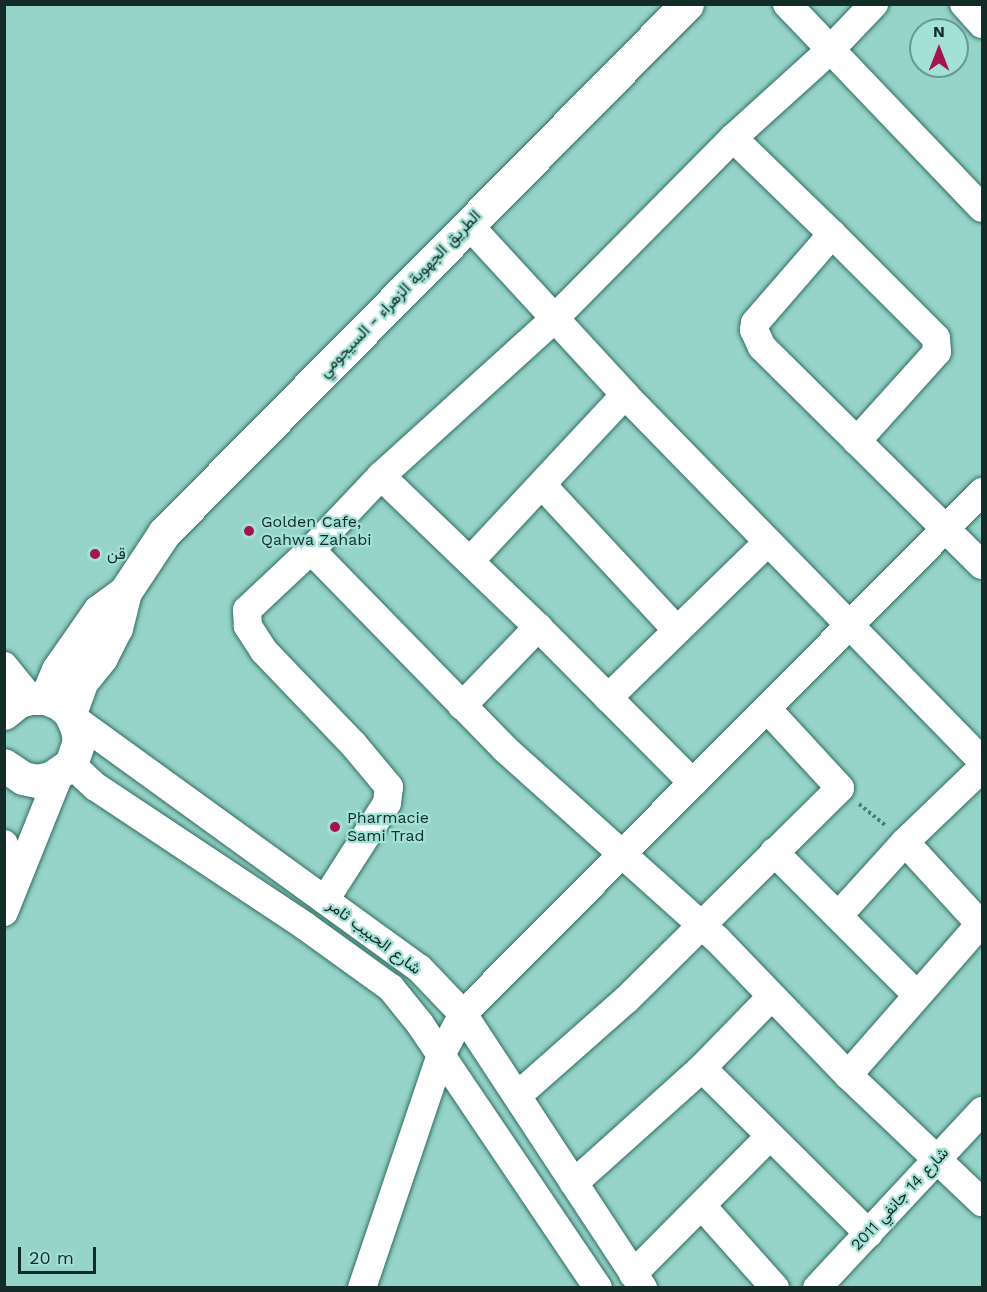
<!DOCTYPE html>
<html>
<head>
<meta charset="utf-8">
<style>
	body { margin:0 }
	#map { position:relative; width:987px; height:1292px; overflow:hidden; background:#96d3c8; font-family:"Work Sans",Vazirmatn,sans-serif }
	div>[style] { position:absolute }
	.path>* { height:4px; margin-top:-2px; transform-origin:0; background:repeating-linear-gradient(90deg,#507a73 0 3px,transparent 0 6px) }
	.roads { filter:drop-shadow(0 0 2px #306c63) drop-shadow(0 0 2px #306c63) }
	.minor>* { height:28px; margin:-14px; padding:0 14px; transform-origin:14px; border-radius:14px; background:#fff }
	.major>* { height:33px; margin:-16.5px; padding:0 16.5px; transform-origin:16.5px; border-radius:16.5px; background:#fff }
	.dots>* { width:16px; height:16px; translate:-50% -50%; box-sizing:border-box; border:3px solid #a3e0d5; border-radius:50% }
	span { translate:-50% -50%; white-space:nowrap; text-align:center; line-height:1.15; -webkit-text-stroke:4.5px #a3e0d5; paint-order:stroke }
	.street-label { font-size:16px; color:#132c28 }
	.poi-label { font-size:16px; color:#132c28 }
	.left { translate:0 -50%; text-align:left }
	.frame { position:absolute; inset:0; border:6px solid #132c28; pointer-events:none }
	.north { position:absolute; left:909px; top:18px; width:60px; height:60px; box-sizing:border-box; background:#a3e0d5; border:2px solid #699890; border-radius:50%; rotate:0deg; font-size:16px; font-weight:700; line-height:24px; text-align:center; color:#132c28 }
	.north::after { content:''; display:block; margin:auto; width:21px; height:27px; background:#a51352; clip-path:polygon(50% 0,100% 100%,50% 72%,0 100%) }
	.scale { position:absolute; left:18px; top:1247px; width:78px; height:27px; box-sizing:border-box; border:3px solid #132c28; border-top:0; padding-left:8px; font-size:18px; line-height:21px; white-space:nowrap; color:#132c28; -webkit-text-stroke:4px #a3e0d5; paint-order:stroke }
</style>
</head>
<body>
<div id="map">
	<div class="path">
		<div style="left:859px;top:804px;width:35px;rotate:39deg"></div>
	</div>
	<div class="roads">
		<div class="minor">
			<div style="left:787px;top:4px;width:282px;rotate:46.3deg"></div>
			<div style="left:964px;top:4px;width:27px;rotate:48deg"></div>
			<div style="left:733px;top:138px;width:138px;rotate:44.1deg"></div>
			<div style="left:832px;top:234px;width:147px;rotate:45deg"></div>
			<div style="left:936px;top:338px;width:14px;rotate:86deg"></div>
			<div style="left:937px;top:352px;width:120px;rotate:132deg"></div>
			<div style="left:857px;top:441px;width:134px;rotate:-135.3deg"></div>
			<div style="left:762px;top:347px;width:19px;rotate:-115deg"></div>
			<div style="left:754px;top:330px;width:7px;rotate:-82deg"></div>
			<div style="left:755px;top:323px;width:118px;rotate:-49.1deg"></div>
			<div style="left:468px;top:224px;width:232px;rotate:47.4deg"></div>
			<div style="left:625px;top:395px;width:511px;rotate:45.71deg"></div>
			<div style="left:857px;top:441px;width:176px;rotate:44.8deg"></div>
			<div style="left:381px;top:476px;width:218px;rotate:43.9deg"></div>
			<div style="left:538px;top:627px;width:220px;rotate:45.2deg"></div>
			<div style="left:543px;top:486px;width:195px;rotate:47.1deg"></div>
			<div style="left:311px;top:550px;width:278px;rotate:45.7deg"></div>
			<div style="left:505px;top:749px;width:285px;rotate:41.9deg"></div>
			<div style="left:717px;top:939px;width:189px;rotate:46.1deg"></div>
			<div style="left:848px;top:1075px;width:185px;rotate:43.5deg"></div>
			<div style="left:470px;top:561px;width:227px;rotate:-47deg"></div>
			<div style="left:4px;top:666px;width:41px;rotate:50.9deg"></div>
			<div style="left:608px;top:698px;width:223px;rotate:-44.3deg"></div>
			<div style="left:462px;top:706px;width:110px;rotate:-46.1deg"></div>
			<div style="left:72px;top:717px;width:428px;rotate:35.9deg"></div>
			<div style="left:419px;top:968px;width:64px;rotate:46.3deg"></div>
			<div style="left:463px;top:1014px;width:328px;rotate:56.7deg"></div>
			<div style="left:71px;top:764px;width:34px;rotate:43deg"></div>
			<div style="left:96px;top:787px;width:251px;rotate:33.6deg"></div>
			<div style="left:305px;top:926px;width:106px;rotate:35.8deg"></div>
			<div style="left:391px;top:988px;width:46px;rotate:51.1deg"></div>
			<div style="left:420px;top:1024px;width:318px;rotate:56deg"></div>
			<div style="left:905px;top:842px;width:114px;rotate:47.5deg"></div>
			<div style="left:4px;top:844px;width:46px;rotate:85deg"></div>
			<div style="left:774px;top:852px;width:202px;rotate:45deg"></div>
			<div style="left:325px;top:900px;width:115px;rotate:-57.4deg"></div>
			<div style="left:387px;top:803px;width:16px;rotate:-83deg"></div>
			<div style="left:389px;top:787px;width:55px;rotate:-129.8deg"></div>
			<div style="left:354px;top:745px;width:130px;rotate:-133.8deg"></div>
			<div style="left:264px;top:651px;width:30px;rotate:-123deg"></div>
			<div style="left:248px;top:626px;width:16px;rotate:-94deg"></div>
			<div style="left:247px;top:610px;width:88px;rotate:-43.2deg"></div>
			<div style="left:311px;top:550px;width:102px;rotate:-46.6deg"></div>
			<div style="left:381px;top:476px;width:232px;rotate:-42.2deg"></div>
			<div style="left:553px;top:320px;width:256px;rotate:-45.3deg"></div>
			<div style="left:733px;top:138px;width:131px;rotate:-42.2deg"></div>
			<div style="left:830px;top:50px;width:64px;rotate:-46.3deg"></div>
			<div style="left:4px;top:912px;width:148px;rotate:-68.1deg"></div>
			<div style="left:838px;top:916px;width:100px;rotate:-47.8deg"></div>
			<div style="left:905px;top:842px;width:107px;rotate:-43.9deg"></div>
			<div style="left:702px;top:1068px;width:235px;rotate:44.8deg"></div>
			<div style="left:848px;top:1075px;width:201px;rotate:-48.8deg"></div>
			<div style="left:517px;top:1096px;width:145px;rotate:-41.4deg"></div>
			<div style="left:626px;top:1000px;width:301px;rotate:-44.7deg"></div>
			<div style="left:840px;top:788px;width:106px;rotate:-132.7deg"></div>
			<div style="left:574px;top:1183px;width:172px;rotate:-41.9deg"></div>
			<div style="left:702px;top:1068px;width:99px;rotate:-45.8deg"></div>
			<div style="left:702px;top:1206px;width:110px;rotate:48.3deg"></div>
			<div style="left:633px;top:1274px;width:194px;rotate:-45.2deg"></div>
			<div style="left:362px;top:1288px;width:246px;rotate:-71.3deg"></div>
			<div style="left:441px;top:1055px;width:47px;rotate:-61.8deg"></div>
			<div style="left:463px;top:1014px;width:736px;rotate:-45.17deg"></div>
			<div style="left:817px;top:1288px;width:242px;rotate:-47deg"></div>
		</div>
		<div class="major">
			<div style="left:46px;top:698px;width:30px;rotate:-67deg"></div>
			<div style="left:58px;top:670px;width:72px;rotate:-55.2deg"></div>
			<div style="left:99px;top:611px;width:32px;rotate:-36deg"></div>
			<div style="left:4px;top:713px;width:19px;rotate:-39deg"></div>
			<div style="left:19px;top:701px;width:11px;rotate:-15deg"></div>
			<div style="left:30px;top:698px;width:16px"></div>
			<div style="left:46px;top:698px;width:15px;rotate:23deg"></div>
			<div style="left:60px;top:704px;width:13px;rotate:42deg"></div>
			<div style="left:70px;top:713px;width:17px;rotate:66deg"></div>
			<div style="left:77px;top:729px;width:12px;rotate:81deg"></div>
			<div style="left:79px;top:741px;width:24px;rotate:109deg"></div>
			<div style="left:71px;top:764px;width:24px;rotate:145deg"></div>
			<div style="left:51px;top:778px;width:14px;rotate:168deg"></div>
			<div style="left:37px;top:781px;width:14px;rotate:-168deg"></div>
			<div style="left:23px;top:778px;width:23px;rotate:-146deg"></div>
			<div style="left:70px;top:713px;width:33px;rotate:-70deg"></div>
			<div style="left:81px;top:682px;width:32px;rotate:-51deg"></div>
			<div style="left:101px;top:657px;width:33px;rotate:-63deg"></div>
			<div style="left:116px;top:628px;width:37px;rotate:-76deg"></div>
			<div style="left:125px;top:592px;width:71px;rotate:-56.5deg"></div>
			<div style="left:164px;top:533px;width:744px;rotate:-45.33deg"></div>
		</div>
	</div>
	<div class="dots">
		<div style="left:249px;top:531px;background:#a51352"></div>
		<div style="left:95px;top:554px;background:#a51352"></div>
		<div style="left:335px;top:827px;background:#a51352"></div>
	</div>
	<div class="street-label">
		<span style="left:400px;top:294px;rotate:-46deg">الطريق الجهوية الزهراء - السيجومي</span>
		<span style="left:374px;top:937px;rotate:37deg">شارع الحبيب ثامر</span>
		<span style="left:900px;top:1199px;rotate:-47deg">شارع 14 جانفي 2011</span>
	</div>
	<div class="poi-label">
		<span class="left" style="left:261px;top:531px">Golden Cafe,<br>Qahwa Zahabi</span>
		<span class="left" style="left:107px;top:554px">قن</span>
		<span class="left" style="left:347px;top:827px">Pharmacie<br>Sami Trad</span>
	</div>
	<div class="frame"></div>
	<div class="north">N</div>
	<div class="scale">20 m</div>
</div>
</body>
</html>
